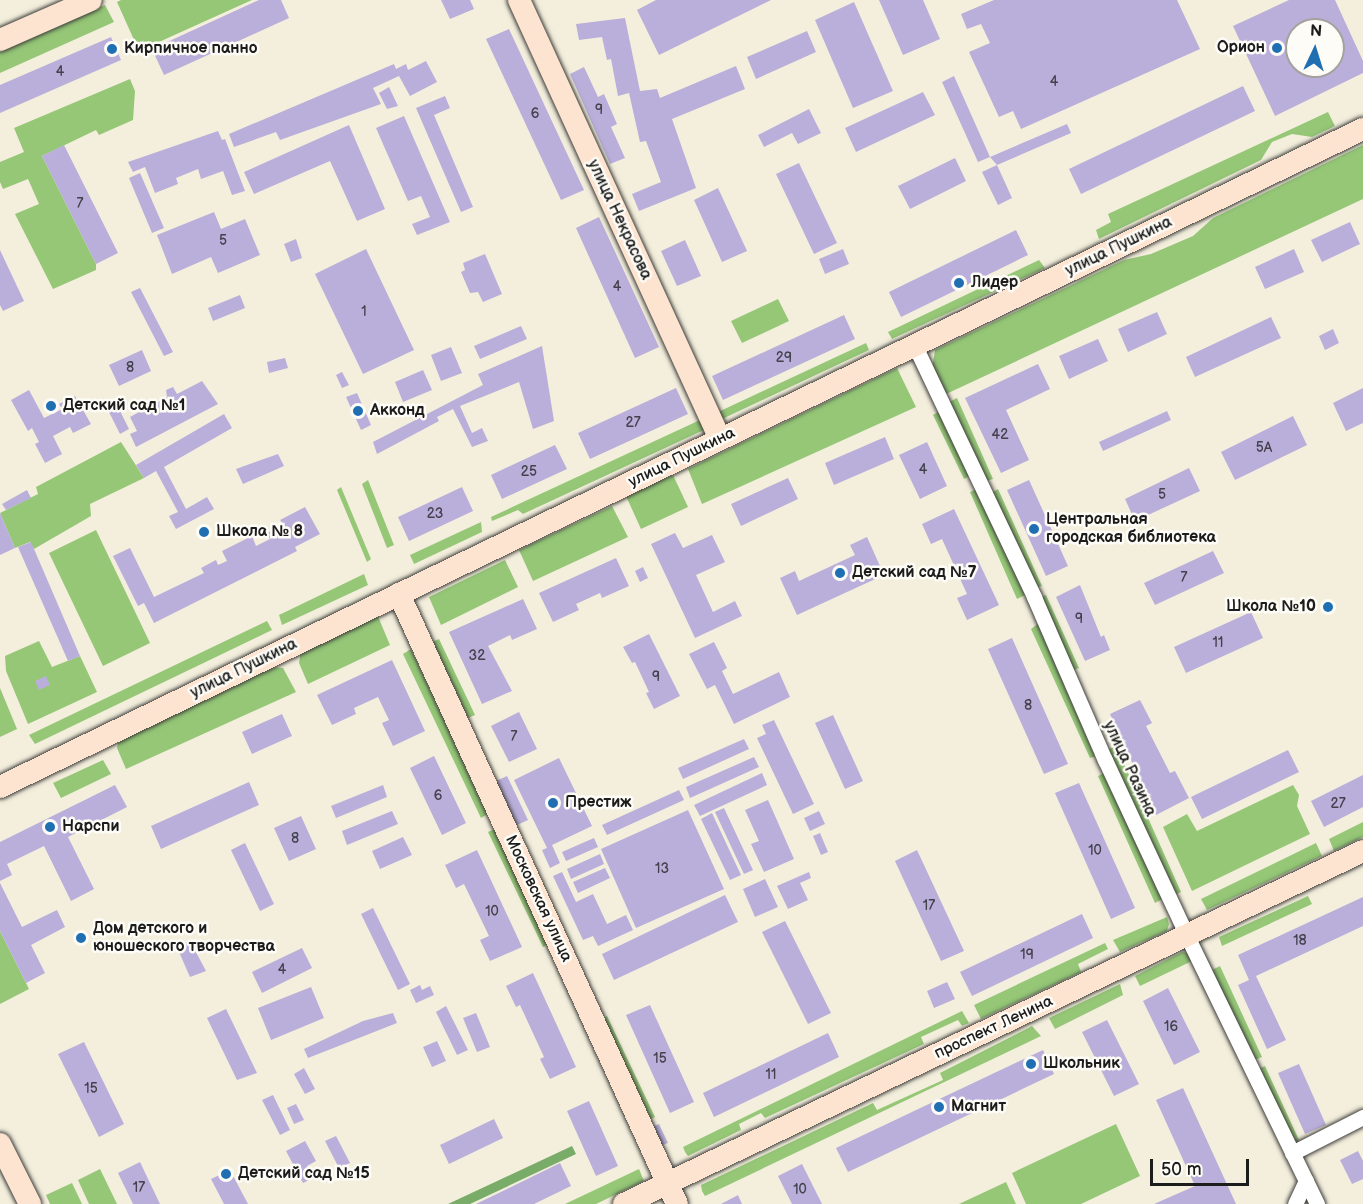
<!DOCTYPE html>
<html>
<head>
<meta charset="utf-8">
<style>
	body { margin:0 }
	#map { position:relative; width:1363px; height:1204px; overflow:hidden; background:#f4efdd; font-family:"Balsamiq Sans",sans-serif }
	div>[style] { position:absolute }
	.green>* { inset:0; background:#95c777 }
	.forest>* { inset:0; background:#78ac68 }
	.building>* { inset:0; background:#b9afda }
	.roads { filter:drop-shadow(0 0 2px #3c3c39) drop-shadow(0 0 2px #3c3c39) }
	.street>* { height:15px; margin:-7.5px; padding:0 7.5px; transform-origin:7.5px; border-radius:7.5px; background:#fff }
	.secondary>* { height:22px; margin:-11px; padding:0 11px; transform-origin:11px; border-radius:11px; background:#fde4d1 }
	.dots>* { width:16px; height:16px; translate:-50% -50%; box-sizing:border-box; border:3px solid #fdfcf7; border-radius:50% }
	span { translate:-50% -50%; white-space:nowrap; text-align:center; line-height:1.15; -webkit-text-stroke:5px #fdfcf7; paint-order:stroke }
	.number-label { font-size:14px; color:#43414c }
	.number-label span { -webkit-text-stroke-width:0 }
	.poi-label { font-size:16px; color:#1c1c1c; font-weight:700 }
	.right { translate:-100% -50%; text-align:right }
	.left { translate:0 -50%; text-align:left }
	.street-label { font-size:16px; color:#1c1c1c }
	.north { position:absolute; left:1285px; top:18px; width:60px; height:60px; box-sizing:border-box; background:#fdfcf7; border:2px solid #a3a29f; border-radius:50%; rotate:4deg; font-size:16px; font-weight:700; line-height:24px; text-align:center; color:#1c1c1c }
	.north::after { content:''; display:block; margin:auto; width:21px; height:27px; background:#1f6fb2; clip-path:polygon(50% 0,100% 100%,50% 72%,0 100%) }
	.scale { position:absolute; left:1150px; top:1159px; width:99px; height:27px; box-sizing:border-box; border:3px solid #1c1c1c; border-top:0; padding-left:8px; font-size:18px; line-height:21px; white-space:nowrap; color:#1c1c1c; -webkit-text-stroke:4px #fdfcf7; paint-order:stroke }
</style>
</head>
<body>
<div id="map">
	<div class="green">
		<div style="clip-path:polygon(121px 0,252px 0,139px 51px,117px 2px)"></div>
		<div style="clip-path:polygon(105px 5px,114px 22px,0 73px,0 52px)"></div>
		<div style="clip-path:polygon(130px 79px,135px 91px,133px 120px,99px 135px,96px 130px,42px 156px,96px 264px,96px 270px,53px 289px,15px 214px,39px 204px,28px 179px,3px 189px,0 182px,0 162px,24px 152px,14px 128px)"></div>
		<div style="clip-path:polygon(1328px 112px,1335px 126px,1312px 137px,1292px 134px,1272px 142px,1261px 160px,1099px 239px,1096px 230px,1111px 222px,1108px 214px)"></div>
		<div style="clip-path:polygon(1363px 145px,1363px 199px,944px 395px,932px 369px,935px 350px,1124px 260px,1151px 254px,1193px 236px,1213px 218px)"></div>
		<div style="clip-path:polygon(1039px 260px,1045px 268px,892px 339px,888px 332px)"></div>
		<div style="clip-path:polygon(778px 299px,789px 321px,742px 343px,731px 321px)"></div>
		<div style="clip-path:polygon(866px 343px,869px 350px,720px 420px,716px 413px)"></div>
		<div style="clip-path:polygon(897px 368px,916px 407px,702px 504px,688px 469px)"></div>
		<div style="clip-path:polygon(957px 398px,993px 479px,986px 481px,949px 402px)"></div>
		<div style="clip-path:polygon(940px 411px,972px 475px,964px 479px,933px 415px)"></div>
		<div style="clip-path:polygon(700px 420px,704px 430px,523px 514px,518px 510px,492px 521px,491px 517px)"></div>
		<div style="clip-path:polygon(121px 442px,144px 478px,90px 504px,91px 516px,34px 549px,30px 542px,15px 548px,0 513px,38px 494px,36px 487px)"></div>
		<div style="clip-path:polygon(673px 475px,688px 507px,641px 529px,626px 496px)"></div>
		<div style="clip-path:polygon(368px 480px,394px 545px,387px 548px,362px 484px)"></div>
		<div style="clip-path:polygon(341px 487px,371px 559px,367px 562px,337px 490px)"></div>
		<div style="clip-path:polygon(977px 489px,1025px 595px,1017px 599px,970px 492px)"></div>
		<div style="clip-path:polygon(998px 489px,1042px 586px,1035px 588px,991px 493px)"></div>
		<div style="clip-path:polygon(612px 506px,628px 537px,533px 581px,519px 550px)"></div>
		<div style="clip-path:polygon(481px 522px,482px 532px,414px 564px,410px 555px)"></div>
		<div style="clip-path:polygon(96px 530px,150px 643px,103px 666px,49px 553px)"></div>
		<div style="clip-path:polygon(505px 560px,518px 587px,441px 625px,429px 597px)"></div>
		<div style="clip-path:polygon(364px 574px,368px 585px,282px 625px,279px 615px)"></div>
		<div style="clip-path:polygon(1046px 595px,1079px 668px,1071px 671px,1038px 598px)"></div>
		<div style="clip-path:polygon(377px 614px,390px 645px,308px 684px,299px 663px,301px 651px)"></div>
		<div style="clip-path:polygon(267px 621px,272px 630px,35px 744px,29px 735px)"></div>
		<div style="clip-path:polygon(1039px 623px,1097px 756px,1090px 758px,1031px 629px)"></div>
		<div style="clip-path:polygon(439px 639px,475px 715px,468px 718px,432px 642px)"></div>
		<div style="clip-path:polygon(39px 641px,52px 667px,80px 656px,97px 692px,28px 724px,6px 671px,5px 656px)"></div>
		<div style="clip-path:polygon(411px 649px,489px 813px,481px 818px,403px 654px)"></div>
		<div style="clip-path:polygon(270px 667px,283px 668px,296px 692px,126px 769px,117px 748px,119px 738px)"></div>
		<div style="clip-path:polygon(0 688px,17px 729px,0 737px)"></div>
		<div style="clip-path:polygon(1116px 746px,1181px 892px,1174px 895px,1109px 749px)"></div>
		<div style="clip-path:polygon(103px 760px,111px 774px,61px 798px,53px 783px)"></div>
		<div style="clip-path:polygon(1104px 773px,1164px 898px,1155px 903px,1098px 776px)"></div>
		<div style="clip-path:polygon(1293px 785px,1299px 795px,1297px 806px,1310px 834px,1192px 891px,1163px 827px,1187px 814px,1197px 831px)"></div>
		<div style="clip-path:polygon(1363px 822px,1363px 837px,1334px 851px,1329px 839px)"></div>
		<div style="clip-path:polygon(497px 828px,552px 943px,543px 947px,488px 832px)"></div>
		<div style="clip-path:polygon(1316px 843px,1322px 856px,1207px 910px,1201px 899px)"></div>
		<div style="clip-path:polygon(1308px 896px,1312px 904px,1222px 946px,1219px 937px)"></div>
		<div style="clip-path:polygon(1167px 917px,1169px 924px,1167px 931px,1120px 952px,1113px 940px)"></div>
		<div style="clip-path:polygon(0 931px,29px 989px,0 1004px)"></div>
		<div style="clip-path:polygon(1105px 943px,1108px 949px,1078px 964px,1081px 972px,981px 1019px,974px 1005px)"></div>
		<div style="clip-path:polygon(1182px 952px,1188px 953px,1192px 961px,1140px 986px,1135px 976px)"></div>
		<div style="clip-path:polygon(1220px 966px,1262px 1057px,1254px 1060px,1212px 970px)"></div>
		<div style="clip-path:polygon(1120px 984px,1123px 995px,1055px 1029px,1049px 1018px)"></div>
		<div style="clip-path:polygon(962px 1011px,969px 1023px,962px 1026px,958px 1020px,921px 1037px,924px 1044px,765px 1118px,761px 1113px,739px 1124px,741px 1130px,688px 1156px,685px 1152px,683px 1147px)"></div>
		<div style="clip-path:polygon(607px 1016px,655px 1117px,651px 1119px,603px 1019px)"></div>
		<div style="clip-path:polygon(1032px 1026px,1041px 1036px,705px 1196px,702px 1191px,701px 1185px,873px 1103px,877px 1110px,943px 1080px,940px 1073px)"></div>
		<div style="clip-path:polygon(1265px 1066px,1299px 1140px,1294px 1143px,1258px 1069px)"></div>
		<div style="clip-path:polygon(1116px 1124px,1140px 1176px,1081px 1204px,1026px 1204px,1012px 1173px)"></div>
		<div style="clip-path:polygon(100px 1169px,117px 1204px,89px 1204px,78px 1180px)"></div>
		<div style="clip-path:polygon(639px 1169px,644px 1181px,596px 1204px,565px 1204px)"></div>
		<div style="clip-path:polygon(1006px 1182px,1016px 1204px,959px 1204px)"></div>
		<div style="clip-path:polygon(72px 1183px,82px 1204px,50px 1204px,46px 1195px)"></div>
	</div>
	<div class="forest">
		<div style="clip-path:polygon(572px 1146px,576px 1154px,470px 1204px,448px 1204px)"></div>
	</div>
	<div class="building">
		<div style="clip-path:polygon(259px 0,281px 0,289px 18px,164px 75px,152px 49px)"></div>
		<div style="clip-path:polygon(441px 0,470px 0,474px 9px,450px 19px)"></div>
		<div style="clip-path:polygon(656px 0,771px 0,659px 55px,637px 10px)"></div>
		<div style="clip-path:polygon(879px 0,923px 0,940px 39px,903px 55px)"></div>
		<div style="clip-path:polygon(994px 0,1177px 0,1200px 49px,1021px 129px,1013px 111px,999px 117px,969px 52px,990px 43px,981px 24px,967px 29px,961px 14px)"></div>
		<div style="clip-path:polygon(evenodd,1289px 0,1335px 0,1363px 61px,1363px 73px,1275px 116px,1233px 26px,1289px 0,1297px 30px,1333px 30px,1333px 66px,1297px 66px,1297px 30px)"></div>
		<div style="clip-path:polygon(854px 2px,893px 91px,853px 108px,815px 20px)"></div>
		<div style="clip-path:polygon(625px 18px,640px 91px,657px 89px,660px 98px,736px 66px,745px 89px,672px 119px,696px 188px,639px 211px,632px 194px,661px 182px,646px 141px,640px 142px,629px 93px,618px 96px,611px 59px,607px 60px,602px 37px,579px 40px,576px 24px)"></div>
		<div style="clip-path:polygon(509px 29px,584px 190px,561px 200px,486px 39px)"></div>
		<div style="clip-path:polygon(807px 31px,816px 52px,756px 79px,747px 57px)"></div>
		<div style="clip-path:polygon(111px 37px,121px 60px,0 113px,0 85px)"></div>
		<div style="clip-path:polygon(426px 61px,437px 82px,410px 96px,399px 76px,373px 88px,381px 104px,280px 140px,276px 132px,234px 147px,229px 134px,394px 64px,396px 69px,406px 64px,408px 70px)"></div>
		<div style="clip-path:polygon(584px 67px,598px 97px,604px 94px,617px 124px,611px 127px,625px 158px,610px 164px,570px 74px)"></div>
		<div style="clip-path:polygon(954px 76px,990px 157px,1067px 124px,1071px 133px,997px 165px,990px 157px,978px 162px,942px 82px)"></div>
		<div style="clip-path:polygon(1243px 86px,1255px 111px,1081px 194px,1069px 169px)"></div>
		<div style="clip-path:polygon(389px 87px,398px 106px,387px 109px,379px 93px)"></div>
		<div style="clip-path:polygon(923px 92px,935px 115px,856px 152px,845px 128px)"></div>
		<div style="clip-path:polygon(445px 96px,450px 108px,434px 115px,473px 207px,461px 212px,416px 108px)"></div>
		<div style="clip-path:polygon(809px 109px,821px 133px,798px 144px,792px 133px,764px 147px,758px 135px)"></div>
		<div style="clip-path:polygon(404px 116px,450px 222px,417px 235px,412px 224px,430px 217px,421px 196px,408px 201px,376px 128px)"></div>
		<div style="clip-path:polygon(349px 125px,385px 209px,357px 221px,330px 161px,254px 194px,244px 172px)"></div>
		<div style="clip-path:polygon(218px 131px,222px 140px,225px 139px,245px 191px,232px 195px,223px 171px,201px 179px,198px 169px,176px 178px,178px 184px,155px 193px,145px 167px,133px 172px,128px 162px)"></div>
		<div style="clip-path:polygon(64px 145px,118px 253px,96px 264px,42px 156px)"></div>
		<div style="clip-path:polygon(955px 158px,966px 181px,910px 209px,898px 186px)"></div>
		<div style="clip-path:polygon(799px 163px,837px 243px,814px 254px,776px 174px)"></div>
		<div style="clip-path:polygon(997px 165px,1012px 198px,998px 205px,982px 172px)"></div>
		<div style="clip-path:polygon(140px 173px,164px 228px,152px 233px,129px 178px)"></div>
		<div style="clip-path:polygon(718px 188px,747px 251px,722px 262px,694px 200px)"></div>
		<div style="clip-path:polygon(214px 212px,221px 229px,245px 219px,260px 255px,218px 273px,211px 257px,172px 274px,157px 235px)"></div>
		<div style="clip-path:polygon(599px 217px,659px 347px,635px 358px,576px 228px)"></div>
		<div style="clip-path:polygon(1350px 222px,1360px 244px,1322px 262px,1311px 240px)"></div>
		<div style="clip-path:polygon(1016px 230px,1028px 255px,901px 317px,889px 292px)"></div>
		<div style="clip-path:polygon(296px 239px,302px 258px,291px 262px,284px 244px)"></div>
		<div style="clip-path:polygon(685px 240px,701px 276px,677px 286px,661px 251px)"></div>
		<div style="clip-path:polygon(366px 249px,414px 350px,363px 374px,315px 274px)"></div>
		<div style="clip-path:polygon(843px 249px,849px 264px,825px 274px,819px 259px)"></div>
		<div style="clip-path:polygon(1294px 249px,1304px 272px,1265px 289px,1255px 267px)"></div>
		<div style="clip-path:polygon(0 250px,24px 301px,3px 311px,0 305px)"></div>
		<div style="clip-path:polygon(485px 254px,502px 294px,483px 302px,478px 292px,470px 293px,461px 272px,465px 270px,463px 263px)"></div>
		<div style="clip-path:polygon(140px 288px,173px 352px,164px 356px,131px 292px)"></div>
		<div style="clip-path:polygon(240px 295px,245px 308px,213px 321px,208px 308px)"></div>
		<div style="clip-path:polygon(1157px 312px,1167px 334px,1128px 352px,1118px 329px)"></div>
		<div style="clip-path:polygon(844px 315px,855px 339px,723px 400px,712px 376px)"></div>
		<div style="clip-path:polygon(1271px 317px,1281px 338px,1195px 377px,1186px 357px)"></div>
		<div style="clip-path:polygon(521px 326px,527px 339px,480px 359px,474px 346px)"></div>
		<div style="clip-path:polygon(1333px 329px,1339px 343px,1325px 350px,1319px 336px)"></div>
		<div style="clip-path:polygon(1098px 339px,1108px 361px,1069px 379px,1059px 356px)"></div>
		<div style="clip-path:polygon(542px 346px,554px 421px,533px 429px,519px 382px,460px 406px,472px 433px,482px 428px,488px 441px,472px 447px,453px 409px,437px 417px,439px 421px,377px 454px,373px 442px,483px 385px,478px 374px)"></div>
		<div style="clip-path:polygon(451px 347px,462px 373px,441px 381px,431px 355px)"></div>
		<div style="clip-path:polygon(142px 350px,151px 371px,119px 386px,109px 365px)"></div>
		<div style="clip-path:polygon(285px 358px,288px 368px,269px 373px,267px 362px)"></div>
		<div style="clip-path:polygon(1038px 364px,1050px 389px,1006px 410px,1029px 460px,1001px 473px,965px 398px)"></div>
		<div style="clip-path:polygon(423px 370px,432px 390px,403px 402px,395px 382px)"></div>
		<div style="clip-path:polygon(342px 372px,349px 385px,342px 388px,336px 375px)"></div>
		<div style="clip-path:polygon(202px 381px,218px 404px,136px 447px,130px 434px,137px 431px,130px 417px,167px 397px,166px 390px,173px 387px,177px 394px)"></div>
		<div style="clip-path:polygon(676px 388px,688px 414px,590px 459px,578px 433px)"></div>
		<div style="clip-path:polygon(1363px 388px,1363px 423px,1346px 431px,1333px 403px)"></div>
		<div style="clip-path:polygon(29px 390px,44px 418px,62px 409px,59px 404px,75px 396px,91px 424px,73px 433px,70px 427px,53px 436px,62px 454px,45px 463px,35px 444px,39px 442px,32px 428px,28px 431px,11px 400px)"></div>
		<div style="clip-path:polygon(357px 393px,371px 425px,361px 430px,346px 397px)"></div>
		<div style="clip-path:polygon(117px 405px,129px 429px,120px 434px,108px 410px)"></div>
		<div style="clip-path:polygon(1167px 411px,1171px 420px,1103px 451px,1099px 442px)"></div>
		<div style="clip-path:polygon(224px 414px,232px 428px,164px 467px,186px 509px,207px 497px,214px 509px,176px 529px,169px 516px,178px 512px,156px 471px,144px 478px,136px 465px)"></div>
		<div style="clip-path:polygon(1293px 416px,1307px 445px,1235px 480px,1221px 452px)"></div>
		<div style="clip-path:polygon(885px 437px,894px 459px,834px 485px,825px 463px)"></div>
		<div style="clip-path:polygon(927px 442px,947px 486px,920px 499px,899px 455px)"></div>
		<div style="clip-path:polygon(555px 445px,567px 469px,502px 499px,491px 475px)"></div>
		<div style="clip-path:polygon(278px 454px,284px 466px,243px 484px,236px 469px)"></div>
		<div style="clip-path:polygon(1189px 468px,1200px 491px,1135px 521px,1125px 499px)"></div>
		<div style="clip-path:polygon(788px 478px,798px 499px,741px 526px,731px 504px)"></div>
		<div style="clip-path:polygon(1029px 480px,1068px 566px,1046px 576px,1007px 490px)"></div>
		<div style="clip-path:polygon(462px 487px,473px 511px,409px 541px,398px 517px)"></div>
		<div style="clip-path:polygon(27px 490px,31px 498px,6px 510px,2px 504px)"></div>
		<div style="clip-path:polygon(305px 507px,320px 534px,295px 547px,297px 551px,154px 623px,144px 603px,138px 606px,113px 556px,130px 548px,154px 597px,204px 573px,201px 568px,216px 560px,218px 565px,227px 561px,222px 551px,252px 536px,256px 546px,270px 539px,267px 533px,284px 525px,280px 520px)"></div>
		<div style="clip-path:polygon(954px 509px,999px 605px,967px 620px,957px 598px,967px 594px,942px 539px,931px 544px,922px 524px)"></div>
		<div style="clip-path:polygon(0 513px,15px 548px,0 555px)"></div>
		<div style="clip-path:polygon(675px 533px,683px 548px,712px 535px,725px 562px,696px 575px,713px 612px,735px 601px,742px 616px,695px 638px,651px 544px)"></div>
		<div style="clip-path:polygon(867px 537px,884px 575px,797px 615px,780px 578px,795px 571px,799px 581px,855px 555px,850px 545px)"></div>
		<div style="clip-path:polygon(31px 542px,80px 656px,68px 661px,18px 547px)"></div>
		<div style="clip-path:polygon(1213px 551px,1224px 573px,1155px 605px,1144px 583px)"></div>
		<div style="clip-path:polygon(616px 558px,629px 586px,602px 598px,600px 593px,576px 604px,579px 610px,553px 622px,539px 593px)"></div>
		<div style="clip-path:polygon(643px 567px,648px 578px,640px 582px,635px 571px)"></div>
		<div style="clip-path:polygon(1080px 585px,1101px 637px,1104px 635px,1110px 650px,1085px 661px,1056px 597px)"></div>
		<div style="clip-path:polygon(523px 599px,537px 629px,512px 640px,510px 635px,488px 646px,512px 691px,482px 704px,449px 632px)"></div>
		<div style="clip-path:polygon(1251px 612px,1263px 638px,1186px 673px,1174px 647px)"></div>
		<div style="clip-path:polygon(649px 634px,680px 696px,654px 709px,646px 693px,649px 692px,635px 662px,632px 663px,623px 647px)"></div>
		<div style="clip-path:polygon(1012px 638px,1068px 764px,1044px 774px,988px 649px)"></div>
		<div style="clip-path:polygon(714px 642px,727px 668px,722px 671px,733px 694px,779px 672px,790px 697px,734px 724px,715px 685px,707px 689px,689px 654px)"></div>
		<div style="clip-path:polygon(392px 660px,425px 731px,393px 746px,382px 723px,389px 720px,378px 697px,354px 708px,356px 714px,332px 725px,317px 695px)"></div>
		<div style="clip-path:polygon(46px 676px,50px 685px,39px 690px,35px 681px)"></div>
		<div style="clip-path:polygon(1140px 700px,1152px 723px,1146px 726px,1170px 773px,1175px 771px,1189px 798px,1156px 815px,1110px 714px)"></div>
		<div style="clip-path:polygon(519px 712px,537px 749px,509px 762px,491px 726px)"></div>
		<div style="clip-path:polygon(282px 714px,292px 736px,252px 754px,242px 732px)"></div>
		<div style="clip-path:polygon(833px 715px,863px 781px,845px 789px,815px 723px)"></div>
		<div style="clip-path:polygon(774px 720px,814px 804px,793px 814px,757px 738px,766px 734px,762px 725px)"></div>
		<div style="clip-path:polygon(744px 739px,749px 749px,683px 779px,678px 768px)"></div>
		<div style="clip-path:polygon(1288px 750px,1299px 772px,1202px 819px,1191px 797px)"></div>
		<div style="clip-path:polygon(434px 756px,466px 823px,442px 835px,410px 768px)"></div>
		<div style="clip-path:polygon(754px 757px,759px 767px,690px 798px,686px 787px)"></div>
		<div style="clip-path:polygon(559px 758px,592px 826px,552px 845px,560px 863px,550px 868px,542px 850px,547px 848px,514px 780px)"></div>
		<div style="clip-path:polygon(762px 773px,767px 785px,700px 816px,694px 805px)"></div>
		<div style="clip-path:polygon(1363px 775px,1363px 807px,1324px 827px,1311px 801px)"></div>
		<div style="clip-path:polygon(507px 776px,528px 820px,515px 826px,494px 782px)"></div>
		<div style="clip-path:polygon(249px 782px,259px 805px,161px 849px,151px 826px)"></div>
		<div style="clip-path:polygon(1079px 783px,1135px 908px,1111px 919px,1055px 793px)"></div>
		<div style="clip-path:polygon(115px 785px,127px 807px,68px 837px,94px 889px,71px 901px,44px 846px,7px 864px,12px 875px,0 881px,0 842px)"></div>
		<div style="clip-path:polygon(383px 785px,387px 797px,336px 818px,331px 806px)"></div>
		<div style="clip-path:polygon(679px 790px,684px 800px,607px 835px,602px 825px)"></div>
		<div style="clip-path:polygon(768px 800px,794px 859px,764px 872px,751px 844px,759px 841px,745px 810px)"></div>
		<div style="clip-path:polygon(724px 808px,753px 870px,744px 874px,715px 812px)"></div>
		<div style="clip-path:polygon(688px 810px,724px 889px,636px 928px,601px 849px)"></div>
		<div style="clip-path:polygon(392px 811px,398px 824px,347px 845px,342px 831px)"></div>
		<div style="clip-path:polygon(819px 811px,825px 824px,810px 831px,804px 818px)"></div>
		<div style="clip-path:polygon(712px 813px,741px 875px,730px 880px,701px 819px)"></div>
		<div style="clip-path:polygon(301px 816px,316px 849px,289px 861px,274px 828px)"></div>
		<div style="clip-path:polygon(820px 833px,828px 852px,821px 855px,813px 836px)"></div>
		<div style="clip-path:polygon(403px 837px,412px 855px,380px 869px,372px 851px)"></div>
		<div style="clip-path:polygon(594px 838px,598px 847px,566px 861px,562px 852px)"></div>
		<div style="clip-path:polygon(245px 843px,274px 904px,260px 911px,231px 850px)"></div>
		<div style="clip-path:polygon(477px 850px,522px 947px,490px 961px,480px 940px,489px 936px,464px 884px,456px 888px,445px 865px)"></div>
		<div style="clip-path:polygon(917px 850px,964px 951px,941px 961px,895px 861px)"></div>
		<div style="clip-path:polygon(600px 854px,604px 864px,571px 879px,567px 869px)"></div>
		<div style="clip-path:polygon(605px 868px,610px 878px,578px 893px,573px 882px)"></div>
		<div style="clip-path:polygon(562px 872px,576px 902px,593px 894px,607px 924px,626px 915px,633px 930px,598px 946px,593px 936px,583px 940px,553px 876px)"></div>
		<div style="clip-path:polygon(809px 872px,811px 878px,800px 883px,808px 900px,788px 909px,777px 886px)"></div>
		<div style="clip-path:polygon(765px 879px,778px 907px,755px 917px,743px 889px)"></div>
		<div style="clip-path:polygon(0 883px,22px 927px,57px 910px,65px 927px,31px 945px,45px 973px,26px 983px,0 931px)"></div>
		<div style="clip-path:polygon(725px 895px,738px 922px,614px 980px,602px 954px)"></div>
		<div style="clip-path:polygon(1363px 897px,1363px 926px,1256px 976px,1286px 1040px,1267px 1049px,1238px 985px,1249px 980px,1238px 955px)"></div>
		<div style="clip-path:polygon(373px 908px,410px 984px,398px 990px,361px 914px)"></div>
		<div style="clip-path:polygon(1082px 914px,1093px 938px,972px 996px,960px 972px)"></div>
		<div style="clip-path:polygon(785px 921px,831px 1013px,808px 1024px,762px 932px)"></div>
		<div style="clip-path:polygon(190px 941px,206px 971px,190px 977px,176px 945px)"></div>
		<div style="clip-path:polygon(302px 948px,312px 968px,262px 993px,252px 972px)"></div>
		<div style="clip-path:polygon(533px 973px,576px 1067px,550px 1079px,540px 1059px,544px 1057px,520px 1005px,516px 1007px,506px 986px)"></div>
		<div style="clip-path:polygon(947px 982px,955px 999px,934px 1008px,927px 991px)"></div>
		<div style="clip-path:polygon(420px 985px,422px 990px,430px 986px,434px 995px,416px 1003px,410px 990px)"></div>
		<div style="clip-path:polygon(311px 987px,324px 1018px,271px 1040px,258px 1008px)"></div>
		<div style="clip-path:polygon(1168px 988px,1200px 1052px,1174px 1065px,1143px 1001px)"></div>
		<div style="clip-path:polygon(650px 1005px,694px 1102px,670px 1113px,626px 1015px)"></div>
		<div style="clip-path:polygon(446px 1006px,468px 1050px,457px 1055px,436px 1012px)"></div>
		<div style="clip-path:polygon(226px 1009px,257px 1073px,237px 1080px,207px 1018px)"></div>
		<div style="clip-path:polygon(393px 1013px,397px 1023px,308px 1058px,304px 1049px,363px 1021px)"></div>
		<div style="clip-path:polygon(476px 1013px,490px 1047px,477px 1052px,463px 1018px)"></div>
		<div style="clip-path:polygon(1107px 1020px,1139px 1084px,1114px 1096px,1082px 1032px)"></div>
		<div style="clip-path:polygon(828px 1033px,839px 1057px,714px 1117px,703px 1093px)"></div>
		<div style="clip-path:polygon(437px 1041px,446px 1061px,432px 1067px,423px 1047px)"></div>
		<div style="clip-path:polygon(84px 1042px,124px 1124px,99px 1137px,58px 1054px)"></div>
		<div style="clip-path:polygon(1043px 1050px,1054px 1074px,848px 1172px,836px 1148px)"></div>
		<div style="clip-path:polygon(1299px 1064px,1326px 1125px,1305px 1134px,1278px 1073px)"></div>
		<div style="clip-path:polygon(304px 1068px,315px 1089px,305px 1094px,294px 1074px)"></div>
		<div style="clip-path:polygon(1183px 1088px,1236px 1204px,1154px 1204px,1195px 1186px,1156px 1100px)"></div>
		<div style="clip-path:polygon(273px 1095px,290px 1130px,280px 1135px,262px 1100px)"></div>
		<div style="clip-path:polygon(589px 1101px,618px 1166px,596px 1176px,567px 1111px)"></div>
		<div style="clip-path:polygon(296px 1104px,304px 1120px,294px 1124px,287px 1108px)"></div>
		<div style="clip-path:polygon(494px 1119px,503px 1138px,449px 1164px,440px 1145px)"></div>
		<div style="clip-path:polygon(659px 1124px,668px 1143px,660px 1146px,652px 1127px)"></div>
		<div style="clip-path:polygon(336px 1136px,350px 1163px,339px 1168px,325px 1141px)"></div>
		<div style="clip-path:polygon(305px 1141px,316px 1161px,307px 1166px,313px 1178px,303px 1183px,286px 1151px)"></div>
		<div style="clip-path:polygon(1358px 1151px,1363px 1161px,1363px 1179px,1352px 1184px,1340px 1160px)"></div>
		<div style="clip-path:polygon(140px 1162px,160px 1204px,133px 1204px,118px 1173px)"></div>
		<div style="clip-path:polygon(560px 1163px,571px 1186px,534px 1204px,476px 1204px)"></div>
		<div style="clip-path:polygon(802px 1164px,822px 1204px,792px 1204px,778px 1176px)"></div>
		<div style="clip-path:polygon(230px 1170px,248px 1204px,224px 1204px,211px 1179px)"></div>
		<div style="clip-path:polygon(738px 1195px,742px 1204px,721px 1204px)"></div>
	</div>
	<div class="roads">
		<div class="street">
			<div style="left:915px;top:346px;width:278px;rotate:64.6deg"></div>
			<div style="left:1034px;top:597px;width:178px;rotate:66.5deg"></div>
			<div style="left:1105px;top:760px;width:194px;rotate:65deg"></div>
			<div style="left:1187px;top:936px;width:298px;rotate:64.1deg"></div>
			<div style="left:1292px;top:1153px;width:80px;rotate:-26.9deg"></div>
			<div style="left:1295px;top:1204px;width:26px;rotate:-65deg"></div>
		</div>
		<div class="secondary">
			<div style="left:519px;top:0;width:483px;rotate:65.4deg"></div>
			<div style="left:0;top:40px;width:99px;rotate:-23.7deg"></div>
			<div style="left:399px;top:594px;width:670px;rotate:65.5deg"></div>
			<div style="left:0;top:787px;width:1514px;rotate:-25.77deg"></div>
			<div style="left:0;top:1144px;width:67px;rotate:63.4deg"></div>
			<div style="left:624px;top:1204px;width:819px;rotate:-25.53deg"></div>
		</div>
	</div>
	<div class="dots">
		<div style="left:1277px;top:48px;background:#1f6fb2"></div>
		<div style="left:112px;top:49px;background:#1f6fb2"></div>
		<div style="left:959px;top:283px;background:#1f6fb2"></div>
		<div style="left:51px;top:406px;background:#1f6fb2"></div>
		<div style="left:358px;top:411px;background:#1f6fb2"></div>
		<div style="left:1034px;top:529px;background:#1f6fb2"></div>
		<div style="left:204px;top:532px;background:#1f6fb2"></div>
		<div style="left:840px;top:573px;background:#1f6fb2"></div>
		<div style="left:1328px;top:607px;background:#1f6fb2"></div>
		<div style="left:553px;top:803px;background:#1f6fb2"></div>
		<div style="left:50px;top:827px;background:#1f6fb2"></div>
		<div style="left:81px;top:938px;background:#1f6fb2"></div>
		<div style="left:1031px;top:1064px;background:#1f6fb2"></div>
		<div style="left:939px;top:1107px;background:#1f6fb2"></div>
		<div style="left:226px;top:1174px;background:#1f6fb2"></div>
	</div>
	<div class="number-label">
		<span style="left:60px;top:72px">4</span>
		<span style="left:1054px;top:82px">4</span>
		<span style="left:599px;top:110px">9</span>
		<span style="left:535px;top:114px">6</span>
		<span style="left:80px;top:204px">7</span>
		<span style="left:223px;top:241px">5</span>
		<span style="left:617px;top:287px">4</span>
		<span style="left:364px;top:312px">1</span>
		<span style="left:784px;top:358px">29</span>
		<span style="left:130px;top:368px">8</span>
		<span style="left:633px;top:423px">27</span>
		<span style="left:1000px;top:435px">42</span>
		<span style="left:1264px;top:448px">5А</span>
		<span style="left:923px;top:470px">4</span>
		<span style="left:529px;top:472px">25</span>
		<span style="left:1162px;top:495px">5</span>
		<span style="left:435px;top:514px">23</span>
		<span style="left:1184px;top:578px">7</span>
		<span style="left:1079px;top:619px">9</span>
		<span style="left:1218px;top:643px">11</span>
		<span style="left:477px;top:656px">32</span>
		<span style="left:656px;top:677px">9</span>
		<span style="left:1028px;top:706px">8</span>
		<span style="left:514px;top:737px">7</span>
		<span style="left:438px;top:796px">6</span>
		<span style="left:1338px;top:804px">27</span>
		<span style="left:295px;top:839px">8</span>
		<span style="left:1095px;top:851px">10</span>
		<span style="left:662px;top:869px">13</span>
		<span style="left:929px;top:906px">17</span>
		<span style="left:492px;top:912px">10</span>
		<span style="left:1300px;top:941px">18</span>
		<span style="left:1027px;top:955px">19</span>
		<span style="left:282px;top:970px">4</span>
		<span style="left:1171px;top:1027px">16</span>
		<span style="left:660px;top:1059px">15</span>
		<span style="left:771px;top:1075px">11</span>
		<span style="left:91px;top:1089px">15</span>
		<span style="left:139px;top:1188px">17</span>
		<span style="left:800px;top:1190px">10</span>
	</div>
	<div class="poi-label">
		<span class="right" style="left:1265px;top:48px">Орион</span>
		<span class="left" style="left:124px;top:49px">Кирпичное панно</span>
		<span class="left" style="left:971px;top:283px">Лидер</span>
		<span class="left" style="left:63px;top:406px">Детский сад №1</span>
		<span class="left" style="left:370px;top:411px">Акконд</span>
		<span class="left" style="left:1046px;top:529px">Центральная<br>городская библиотека</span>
		<span class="left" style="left:216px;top:532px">Школа № 8</span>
		<span class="left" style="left:852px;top:573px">Детский сад №7</span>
		<span class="right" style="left:1316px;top:607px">Школа №10</span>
		<span class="left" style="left:565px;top:803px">Престиж</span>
		<span class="left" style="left:62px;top:827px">Нарспи</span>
		<span class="left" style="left:93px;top:938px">Дом детского и<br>юношеского творчества</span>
		<span class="left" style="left:1043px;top:1064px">Школьник</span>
		<span class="left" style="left:951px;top:1107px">Магнит</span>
		<span class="left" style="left:238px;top:1174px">Детский сад №15</span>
	</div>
	<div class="street-label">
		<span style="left:619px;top:220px;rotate:65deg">улица Некрасова</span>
		<span style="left:1119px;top:247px;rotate:-26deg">улица Пушкина</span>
		<span style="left:682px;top:458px;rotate:-26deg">улица Пушкина</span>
		<span style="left:244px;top:669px;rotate:-26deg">улица Пушкина</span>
		<span style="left:1129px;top:769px;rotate:65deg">улица Разина</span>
		<span style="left:538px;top:899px;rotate:65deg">Московская улица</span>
		<span style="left:994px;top:1028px;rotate:-25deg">проспект Ленина</span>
	</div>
	<div class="north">N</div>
	<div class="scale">50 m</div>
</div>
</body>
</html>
